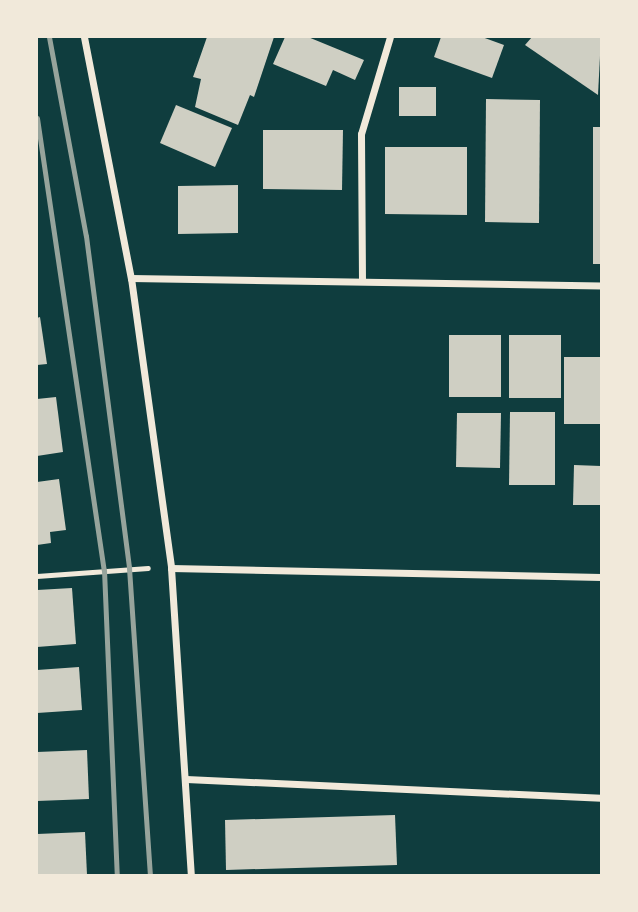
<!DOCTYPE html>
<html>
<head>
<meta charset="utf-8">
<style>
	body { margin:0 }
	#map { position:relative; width:638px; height:912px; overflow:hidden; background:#0f3d3e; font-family:Inter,sans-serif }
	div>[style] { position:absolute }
	.building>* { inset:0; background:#cfcfc3 }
	.path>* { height:4.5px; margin:-2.25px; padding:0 2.25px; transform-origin:2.25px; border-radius:2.25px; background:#f1e9da }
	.minor>* { height:7px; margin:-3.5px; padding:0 3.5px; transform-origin:3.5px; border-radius:3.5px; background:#f1e9da }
	.rail>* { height:5px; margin:-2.5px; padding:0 2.5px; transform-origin:2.5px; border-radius:2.5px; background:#97a49c }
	span { translate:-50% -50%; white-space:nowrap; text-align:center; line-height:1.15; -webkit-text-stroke:6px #f1e9da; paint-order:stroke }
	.frame { position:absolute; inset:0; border:38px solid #f1e9da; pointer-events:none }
</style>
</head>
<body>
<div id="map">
	<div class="building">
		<div style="clip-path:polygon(207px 37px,274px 37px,254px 97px,250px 95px,238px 125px,195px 107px,201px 79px,193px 77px)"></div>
		<div style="clip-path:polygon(285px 37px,308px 37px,364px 60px,355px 80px,333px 70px,326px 86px,273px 64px)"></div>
		<div style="clip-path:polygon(441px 37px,482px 37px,504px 45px,492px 78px,434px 57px)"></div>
		<div style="clip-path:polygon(532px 37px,601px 37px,598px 95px,525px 45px)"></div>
		<div style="clip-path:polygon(399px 87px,436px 87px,436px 116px,399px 116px)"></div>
		<div style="clip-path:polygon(486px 99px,540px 100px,539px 223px,485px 222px)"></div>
		<div style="clip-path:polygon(176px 105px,232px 128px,215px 167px,160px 143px)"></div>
		<div style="clip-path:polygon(593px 127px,601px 127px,601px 264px,593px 264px)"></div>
		<div style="clip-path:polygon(263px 130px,343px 130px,342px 190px,263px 189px)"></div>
		<div style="clip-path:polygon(385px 147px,467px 147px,467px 215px,385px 214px)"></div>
		<div style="clip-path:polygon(238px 185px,238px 233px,178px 234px,178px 186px)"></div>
		<div style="clip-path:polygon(40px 317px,47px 364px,37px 365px,37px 318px)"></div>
		<div style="clip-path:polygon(449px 335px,501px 335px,501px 397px,449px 397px)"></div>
		<div style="clip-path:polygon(509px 335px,561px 335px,561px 398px,509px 398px)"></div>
		<div style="clip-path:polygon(564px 357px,601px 357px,601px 424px,564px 424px)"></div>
		<div style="clip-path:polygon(56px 397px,63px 452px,37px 456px,37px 399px)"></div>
		<div style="clip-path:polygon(510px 412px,555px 412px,555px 485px,509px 485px)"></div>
		<div style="clip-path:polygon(457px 413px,501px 413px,500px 468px,456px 467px)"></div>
		<div style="clip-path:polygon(574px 465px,601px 466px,601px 505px,573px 505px)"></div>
		<div style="clip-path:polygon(59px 479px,66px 530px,50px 532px,51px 543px,37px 545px,37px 482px)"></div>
		<div style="clip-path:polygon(72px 588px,76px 644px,37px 647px,37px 590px)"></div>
		<div style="clip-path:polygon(79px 667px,82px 710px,37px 713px,37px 670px)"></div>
		<div style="clip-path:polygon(87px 750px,89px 799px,37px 801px,37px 752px)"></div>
		<div style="clip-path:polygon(395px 815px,397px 865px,226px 870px,225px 820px)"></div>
		<div style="clip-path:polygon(85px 832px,87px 875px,37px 875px,37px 834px)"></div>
	</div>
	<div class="path">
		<div style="left:37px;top:576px;width:111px;rotate:-4.1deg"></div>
	</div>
	<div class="minor">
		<div style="left:84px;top:37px;width:246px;rotate:79deg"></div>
		<div style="left:131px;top:278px;width:293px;rotate:82.1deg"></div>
		<div style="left:171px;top:568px;width:308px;rotate:86.3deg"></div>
		<div style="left:131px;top:278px;width:470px;rotate:0.9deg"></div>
		<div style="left:362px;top:280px;width:146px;rotate:-90.4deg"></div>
		<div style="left:361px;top:134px;width:101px;rotate:-73.4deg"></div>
		<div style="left:171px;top:568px;width:430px;rotate:1.2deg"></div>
		<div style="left:186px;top:779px;width:415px;rotate:2.6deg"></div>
	</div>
	<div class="rail">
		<div style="left:49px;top:37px;width:202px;rotate:79.5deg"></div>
		<div style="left:86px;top:236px;width:335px;rotate:82.6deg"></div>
		<div style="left:129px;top:568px;width:308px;rotate:86.1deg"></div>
		<div style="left:37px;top:118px;width:457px;rotate:81.6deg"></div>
		<div style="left:104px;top:570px;width:305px;rotate:87.6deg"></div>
	</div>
	<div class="frame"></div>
</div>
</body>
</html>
